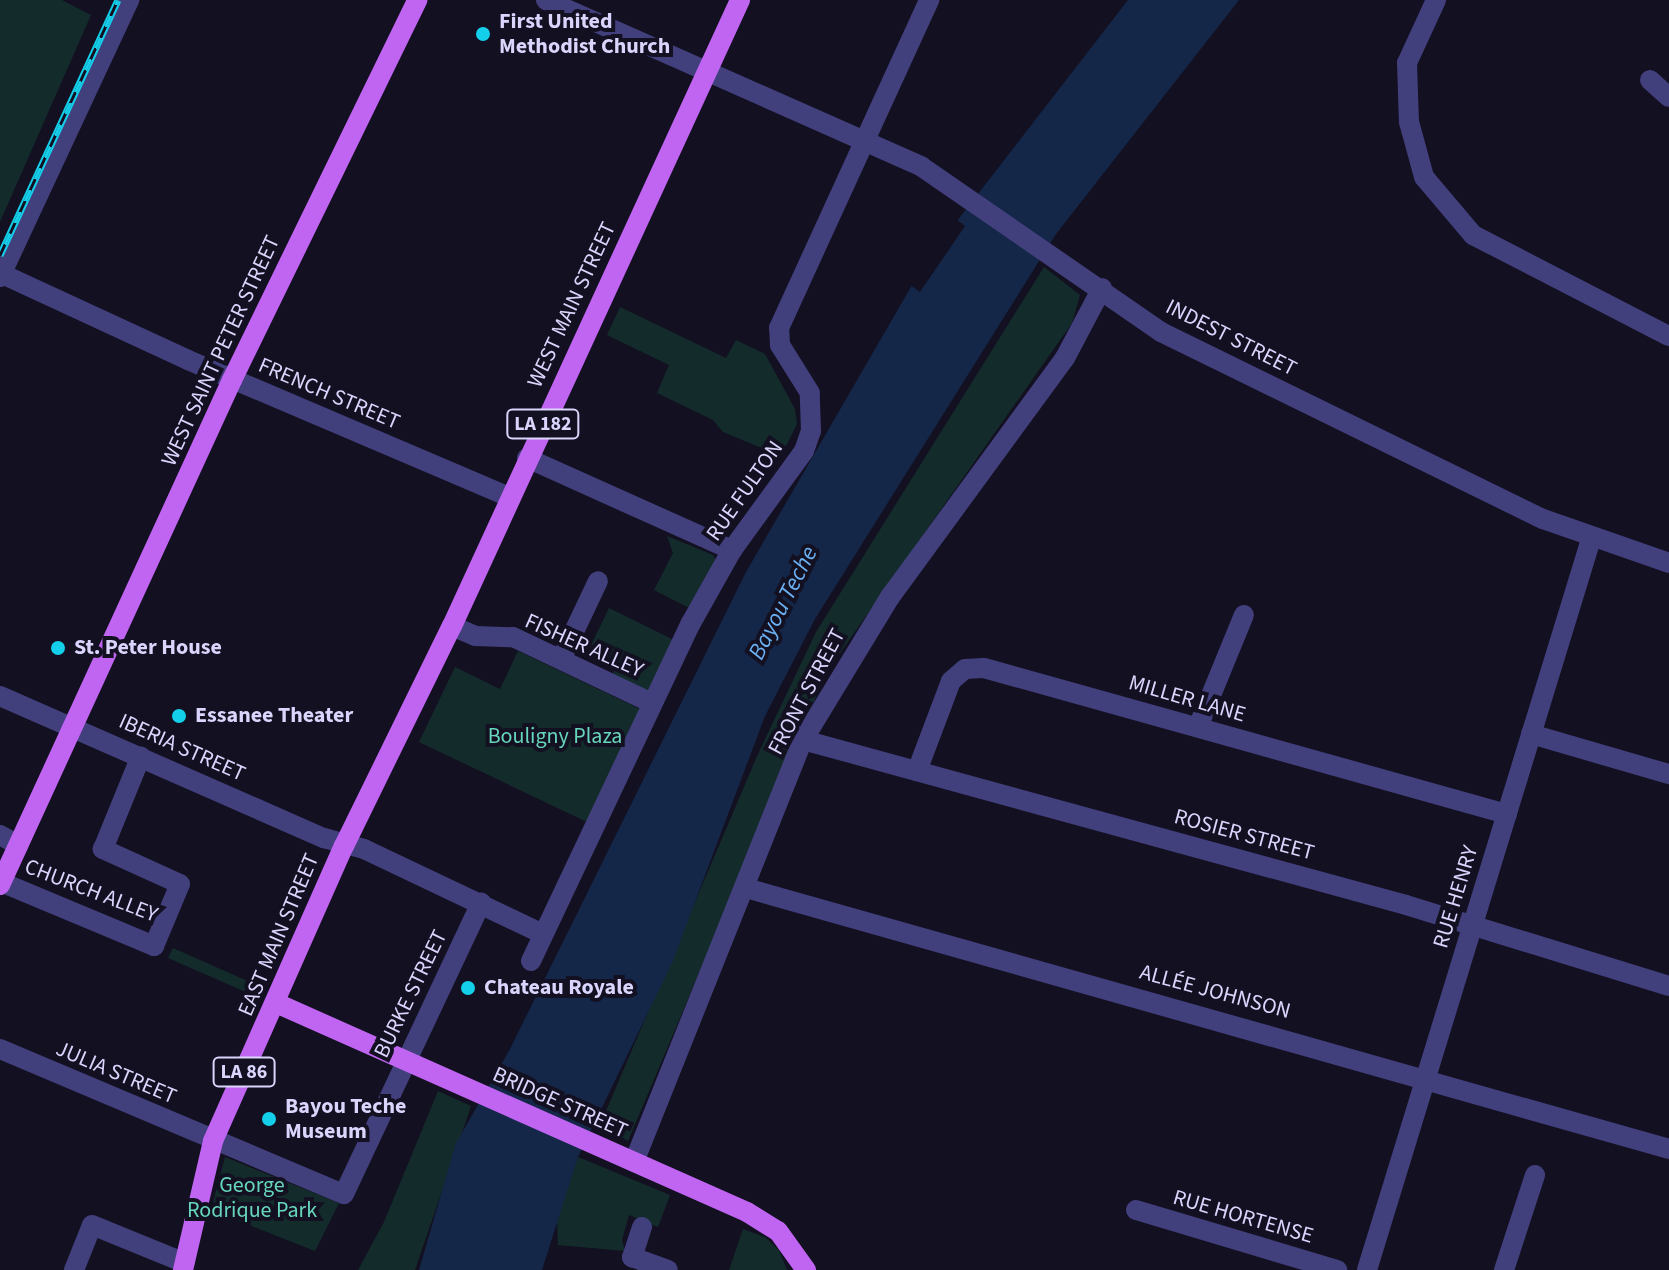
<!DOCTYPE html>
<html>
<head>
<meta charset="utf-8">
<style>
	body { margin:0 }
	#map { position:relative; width:1669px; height:1270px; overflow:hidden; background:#131022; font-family:"Source Sans 3",sans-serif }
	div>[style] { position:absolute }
	.green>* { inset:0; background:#132c2b }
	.water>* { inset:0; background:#142748 }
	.pier>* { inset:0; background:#131022 }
	.minor>* { height:20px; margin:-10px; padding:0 10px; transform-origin:10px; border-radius:10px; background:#423f7d }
	.major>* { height:20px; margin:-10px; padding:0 10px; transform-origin:10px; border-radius:10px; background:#c065f2 }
	.rail>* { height:7px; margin-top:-3.5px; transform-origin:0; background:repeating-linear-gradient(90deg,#131022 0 12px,#13cfe9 0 24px); box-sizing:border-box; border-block:2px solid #13cfe9 }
	.dots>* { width:22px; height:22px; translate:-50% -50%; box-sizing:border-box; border:4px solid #131022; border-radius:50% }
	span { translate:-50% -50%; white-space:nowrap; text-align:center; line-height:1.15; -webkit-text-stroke:8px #131022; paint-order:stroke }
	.shield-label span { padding:2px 6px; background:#131022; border:2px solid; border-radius:6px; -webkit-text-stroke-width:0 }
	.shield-label { font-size:20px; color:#dad5fc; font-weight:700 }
	.poi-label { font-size:22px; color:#dad5fc; font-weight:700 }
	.left { translate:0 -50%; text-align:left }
	.street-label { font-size:22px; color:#dad5fc }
	.park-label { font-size:22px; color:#66d6bc }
	.water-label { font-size:24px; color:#6bb1f3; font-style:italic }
</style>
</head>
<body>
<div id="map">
	<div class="green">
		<div style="clip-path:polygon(0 0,62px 0,91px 15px,0 222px)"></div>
		<div style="clip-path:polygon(1044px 267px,1080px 295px,1072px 323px,826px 673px,628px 1141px,600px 1125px,758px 754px,816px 632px)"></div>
		<div style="clip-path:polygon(620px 307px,726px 358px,736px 340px,765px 354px,795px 409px,797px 424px,781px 456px,723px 432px,713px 420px,657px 393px,669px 365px,607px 335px)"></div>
		<div style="clip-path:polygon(667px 536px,713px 555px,717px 563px,693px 610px,654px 590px,673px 553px)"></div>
		<div style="clip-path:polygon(609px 608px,676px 641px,650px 694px,612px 675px,616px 667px,587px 653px)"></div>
		<div style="clip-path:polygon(518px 651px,640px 709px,587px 822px,419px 742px,455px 667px,500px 689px)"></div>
		<div style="clip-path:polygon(173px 948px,252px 983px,248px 993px,168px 958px)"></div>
		<div style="clip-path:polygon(438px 1091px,471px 1106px,415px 1270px,358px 1270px,384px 1222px)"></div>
		<div style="clip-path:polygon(225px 1157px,339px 1203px,315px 1251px,211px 1210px)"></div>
		<div style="clip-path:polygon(578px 1157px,670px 1195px,658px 1227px,629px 1215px,622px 1240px,625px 1251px,558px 1245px,557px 1219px)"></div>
		<div style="clip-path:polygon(743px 1229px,765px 1237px,779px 1250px,787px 1270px,729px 1270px)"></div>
	</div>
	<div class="water">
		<div style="clip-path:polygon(1128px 0,1239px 0,1056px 234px,815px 619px,765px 716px,672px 963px,578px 1157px,542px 1270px,419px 1270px,456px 1143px,510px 1049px,746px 572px,926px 261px)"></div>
	</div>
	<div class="pier">
		<div style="clip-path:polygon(955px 218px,965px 226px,920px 292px,909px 284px)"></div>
	</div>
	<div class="minor">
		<div style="left:546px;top:0;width:411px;rotate:23.9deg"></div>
		<div style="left:922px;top:167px;width:290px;rotate:34.6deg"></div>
		<div style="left:1161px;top:332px;width:425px;rotate:26.1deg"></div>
		<div style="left:1543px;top:519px;width:133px;rotate:19.2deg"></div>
		<div style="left:1436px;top:0;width:69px;rotate:114.7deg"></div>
		<div style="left:1407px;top:63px;width:59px;rotate:88.1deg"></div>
		<div style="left:1409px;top:122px;width:57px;rotate:74.7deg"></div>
		<div style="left:1424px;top:177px;width:76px;rotate:49.8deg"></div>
		<div style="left:1473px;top:235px;width:220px;rotate:27.3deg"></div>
		<div style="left:1650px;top:80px;width:25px;rotate:42deg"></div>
		<div style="left:0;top:273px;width:207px;rotate:24.8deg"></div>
		<div style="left:188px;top:360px;width:349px;rotate:23.1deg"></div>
		<div style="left:0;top:277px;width:306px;rotate:-65deg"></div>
		<div style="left:527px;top:458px;width:225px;rotate:24.2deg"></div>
		<div style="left:452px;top:626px;width:25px;rotate:23deg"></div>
		<div style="left:475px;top:636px;width:38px;rotate:2deg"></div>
		<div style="left:513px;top:637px;width:152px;rotate:25.4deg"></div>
		<div style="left:561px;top:659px;width:86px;rotate:-64.6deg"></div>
		<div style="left:0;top:696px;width:354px;rotate:23.7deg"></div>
		<div style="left:324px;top:838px;width:41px;rotate:15.4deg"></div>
		<div style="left:364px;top:849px;width:198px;rotate:25.4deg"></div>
		<div style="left:1198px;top:727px;width:121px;rotate:-67.7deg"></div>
		<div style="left:1531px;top:734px;width:144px;rotate:16.2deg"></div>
		<div style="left:803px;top:740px;width:625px;rotate:15.3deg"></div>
		<div style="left:1406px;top:905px;width:275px;rotate:17.1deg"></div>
		<div style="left:917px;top:771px;width:96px;rotate:-69.3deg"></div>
		<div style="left:951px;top:681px;width:18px;rotate:-41deg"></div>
		<div style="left:965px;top:669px;width:19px;rotate:-3deg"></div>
		<div style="left:984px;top:668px;width:543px;rotate:15.6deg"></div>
		<div style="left:0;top:835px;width:21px;rotate:29deg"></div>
		<div style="left:1px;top:882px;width:166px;rotate:22.7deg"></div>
		<div style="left:154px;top:946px;width:67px;rotate:-67.2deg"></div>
		<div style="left:180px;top:884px;width:85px;rotate:-155.6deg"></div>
		<div style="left:103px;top:849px;width:100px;rotate:-67.8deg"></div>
		<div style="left:746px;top:888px;width:959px;rotate:15.79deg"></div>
		<div style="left:531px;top:961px;width:374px;rotate:-64.7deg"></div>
		<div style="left:691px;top:623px;width:84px;rotate:-60.7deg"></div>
		<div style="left:732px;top:550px;width:122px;rotate:-54deg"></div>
		<div style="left:804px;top:451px;width:21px;rotate:-71deg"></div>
		<div style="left:811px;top:431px;width:38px;rotate:-92deg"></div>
		<div style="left:810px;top:393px;width:57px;rotate:-122deg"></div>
		<div style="left:780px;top:345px;width:17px;rotate:-93deg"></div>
		<div style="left:779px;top:328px;width:361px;rotate:-65.4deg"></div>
		<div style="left:0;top:1049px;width:373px;rotate:22.9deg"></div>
		<div style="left:344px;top:1194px;width:322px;rotate:-64.8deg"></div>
		<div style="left:634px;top:1162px;width:455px;rotate:-68.2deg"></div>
		<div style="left:803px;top:740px;width:167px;rotate:-58.7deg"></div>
		<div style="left:890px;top:597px;width:296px;rotate:-53.8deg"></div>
		<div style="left:1065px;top:358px;width:79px;rotate:-62.1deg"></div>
		<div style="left:1136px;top:1210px;width:210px;rotate:16.6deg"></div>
		<div style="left:642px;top:1227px;width:32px;rotate:108deg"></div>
		<div style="left:632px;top:1257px;width:38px;rotate:20deg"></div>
		<div style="left:74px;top:1270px;width:48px;rotate:-68.2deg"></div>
		<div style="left:92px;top:1225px;width:100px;rotate:22.2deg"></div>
		<div style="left:1367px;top:1270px;width:765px;rotate:-72.96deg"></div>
		<div style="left:1504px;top:1270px;width:100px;rotate:-71.9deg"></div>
	</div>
	<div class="major">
		<div style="left:0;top:885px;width:556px;rotate:-65.33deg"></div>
		<div style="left:232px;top:380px;width:423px;rotate:-64deg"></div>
		<div style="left:276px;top:1003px;width:515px;rotate:23.93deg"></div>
		<div style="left:747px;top:1212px;width:36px;rotate:32deg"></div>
		<div style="left:778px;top:1231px;width:48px;rotate:54.3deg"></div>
		<div style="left:183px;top:1270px;width:132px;rotate:-76.9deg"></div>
		<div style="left:213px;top:1141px;width:323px;rotate:-66.1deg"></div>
		<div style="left:344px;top:846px;width:245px;rotate:-63.9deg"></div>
		<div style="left:452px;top:626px;width:689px;rotate:-65.29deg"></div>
	</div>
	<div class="rail">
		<div style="left:0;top:255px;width:281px;rotate:-65.2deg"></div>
	</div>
	<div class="dots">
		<div style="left:483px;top:34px;background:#13cfe9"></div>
		<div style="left:58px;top:648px;background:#13cfe9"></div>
		<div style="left:179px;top:716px;background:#13cfe9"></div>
		<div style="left:468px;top:988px;background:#13cfe9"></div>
		<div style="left:269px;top:1119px;background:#13cfe9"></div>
	</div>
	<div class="shield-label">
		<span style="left:543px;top:424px">LA 182</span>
		<span style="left:244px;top:1072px">LA 86</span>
	</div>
	<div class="poi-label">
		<span class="left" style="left:499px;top:34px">First United<br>Methodist Church</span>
		<span class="left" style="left:74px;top:648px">St. Peter House</span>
		<span class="left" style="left:195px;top:716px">Essanee Theater</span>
		<span class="left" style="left:484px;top:988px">Chateau Royale</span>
		<span class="left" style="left:285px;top:1119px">Bayou Teche<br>Museum</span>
	</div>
	<div class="street-label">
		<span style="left:572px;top:305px;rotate:-65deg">WEST MAIN STREET</span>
		<span style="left:1231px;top:338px;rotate:27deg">INDEST STREET</span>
		<span style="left:221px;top:351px;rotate:-65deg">WEST SAINT PETER STREET</span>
		<span style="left:329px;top:394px;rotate:23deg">FRENCH STREET</span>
		<span style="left:745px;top:491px;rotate:-55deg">RUE FULTON</span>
		<span style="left:584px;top:646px;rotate:24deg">FISHER ALLEY</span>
		<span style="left:807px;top:692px;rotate:-62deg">FRONT STREET</span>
		<span style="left:1187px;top:699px;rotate:16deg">MILLER LANE</span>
		<span style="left:182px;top:748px;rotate:24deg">IBERIA STREET</span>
		<span style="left:1244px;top:835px;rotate:15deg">ROSIER STREET</span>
		<span style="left:91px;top:891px;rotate:21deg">CHURCH ALLEY</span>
		<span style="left:1456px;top:897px;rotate:-73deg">RUE HENRY</span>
		<span style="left:279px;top:935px;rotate:-67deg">EAST MAIN STREET</span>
		<span style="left:1215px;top:992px;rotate:15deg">ALLÉE JOHNSON</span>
		<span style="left:411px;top:994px;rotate:-64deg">BURKE STREET</span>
		<span style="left:116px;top:1073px;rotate:23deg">JULIA STREET</span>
		<span style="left:560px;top:1103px;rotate:24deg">BRIDGE STREET</span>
		<span style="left:1243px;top:1217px;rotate:16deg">RUE HORTENSE</span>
	</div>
	<div class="park-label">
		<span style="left:555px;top:737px">Bouligny Plaza</span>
		<span style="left:252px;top:1198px">George<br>Rodrique Park</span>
	</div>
	<div class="water-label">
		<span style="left:783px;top:603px;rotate:-63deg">Bayou Teche</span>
	</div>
</div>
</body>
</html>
